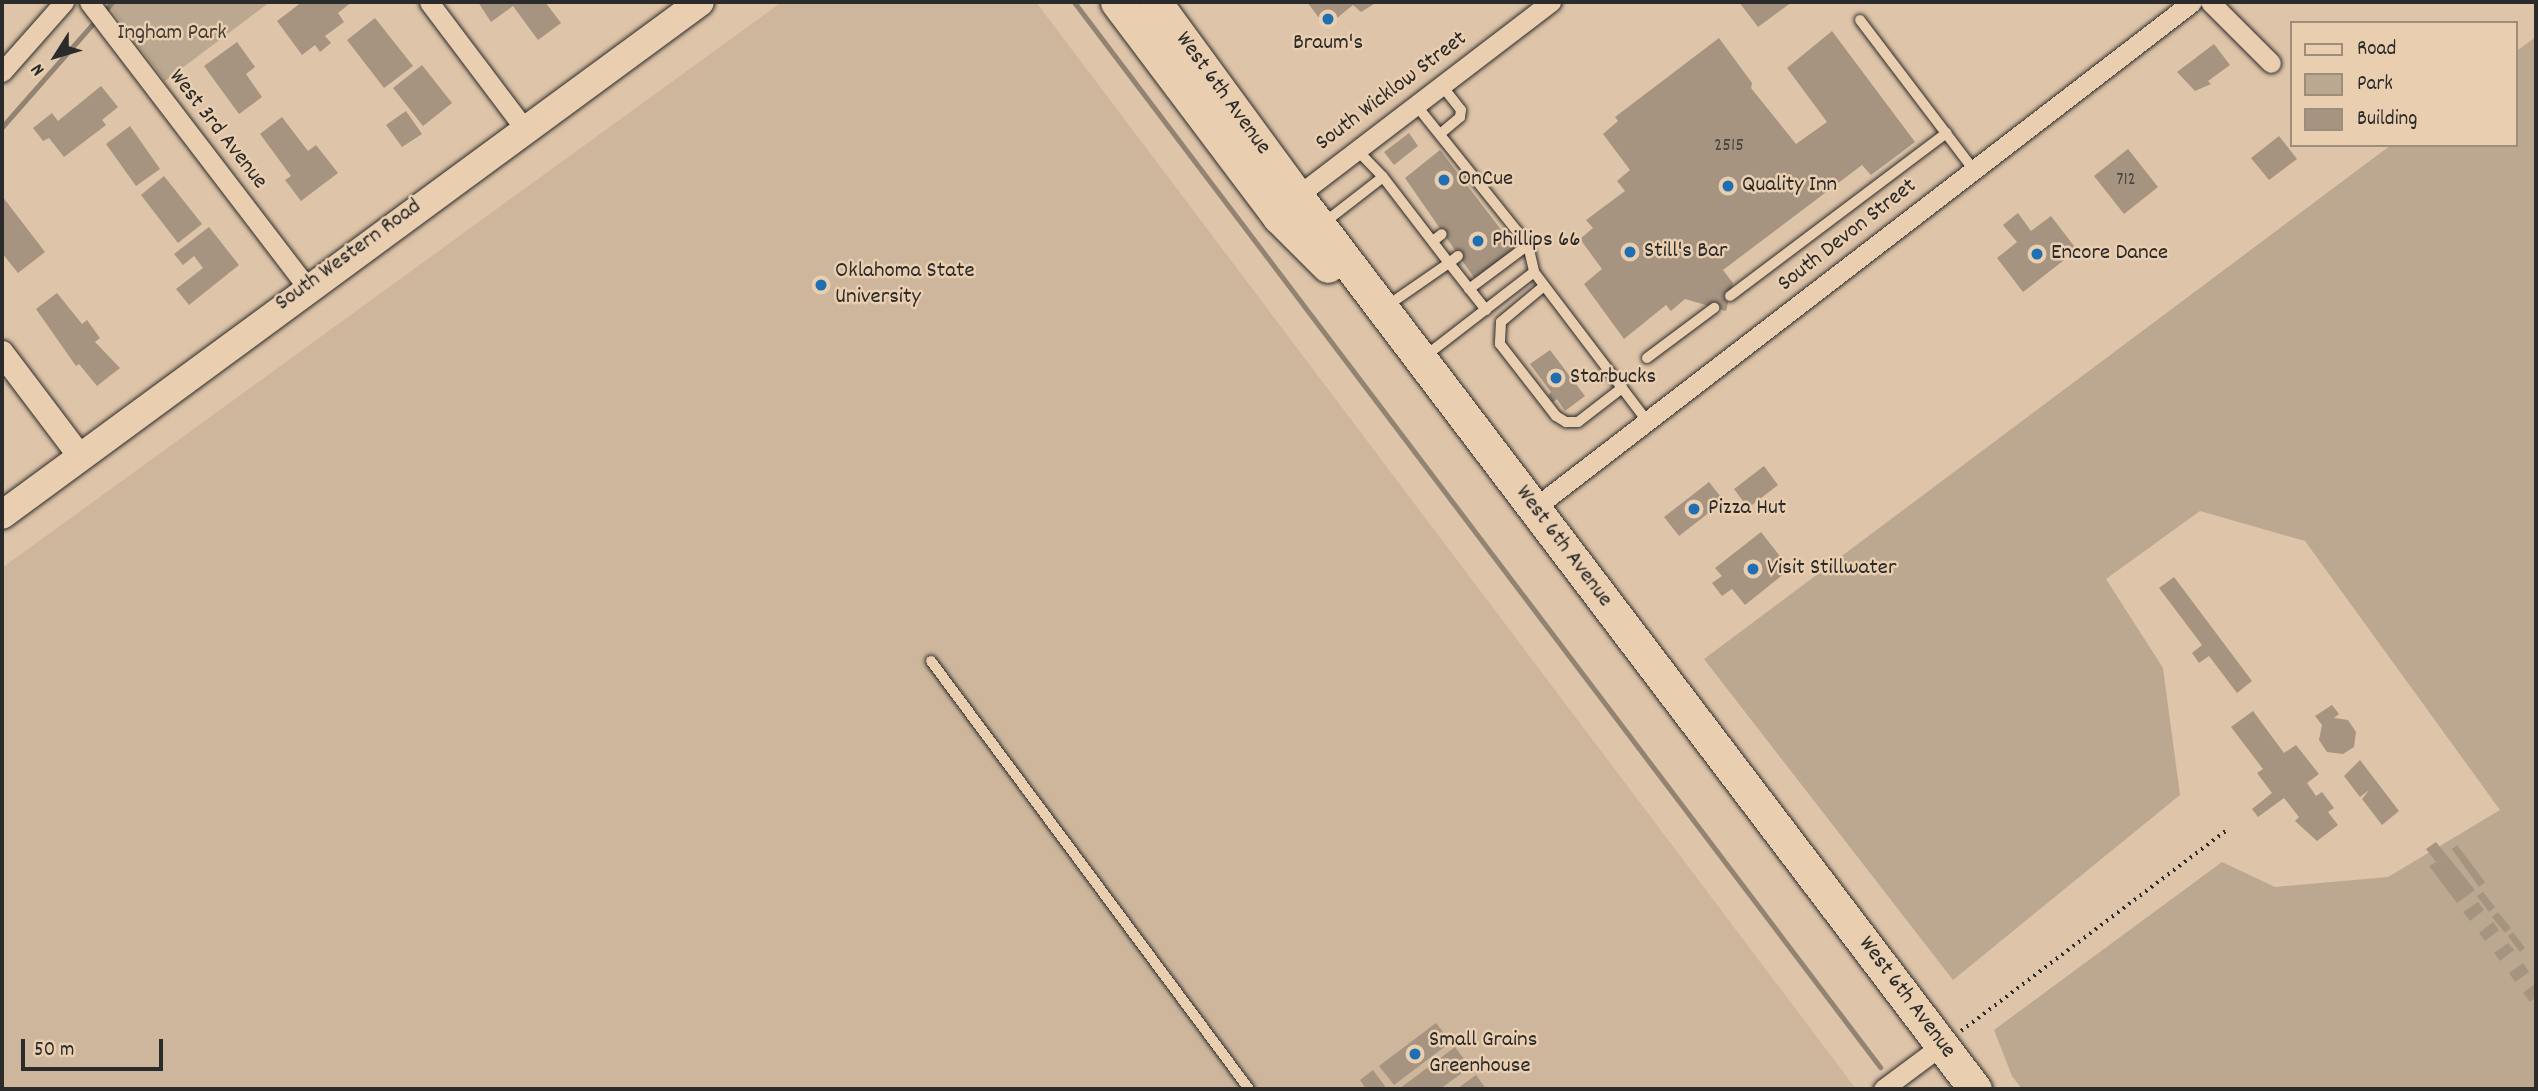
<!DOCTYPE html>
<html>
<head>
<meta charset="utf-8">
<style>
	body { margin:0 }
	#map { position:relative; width:2538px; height:1091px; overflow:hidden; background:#dec4a8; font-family:Dekko,sans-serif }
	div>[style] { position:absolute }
	.built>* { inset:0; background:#cdb69c }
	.green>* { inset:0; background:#bca890 }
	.stream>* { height:5px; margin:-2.5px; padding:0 2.5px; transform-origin:2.5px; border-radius:2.5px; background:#928373 }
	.building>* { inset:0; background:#a69480 }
	.path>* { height:3.5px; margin-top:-1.75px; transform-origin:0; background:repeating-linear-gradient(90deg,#2b2b2b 0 2px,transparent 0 7px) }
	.roads { filter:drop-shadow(0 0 2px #2b2b2b) drop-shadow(0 0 2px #2b2b2b) }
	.service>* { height:10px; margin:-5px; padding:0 5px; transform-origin:5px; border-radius:5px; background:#e9ceb0 }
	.minor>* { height:19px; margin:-9.5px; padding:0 9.5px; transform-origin:9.5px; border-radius:9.5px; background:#e9ceb0 }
	.tertiary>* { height:24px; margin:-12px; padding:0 12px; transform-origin:12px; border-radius:12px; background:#e9ceb0 }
	.secondary>* { height:28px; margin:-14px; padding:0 14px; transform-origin:14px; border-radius:14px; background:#e9ceb0 }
	.trunk>* { height:33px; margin:-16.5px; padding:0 16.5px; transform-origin:16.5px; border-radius:16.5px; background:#e9ceb0 }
	.dots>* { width:19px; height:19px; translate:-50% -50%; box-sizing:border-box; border:4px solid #e9ceb0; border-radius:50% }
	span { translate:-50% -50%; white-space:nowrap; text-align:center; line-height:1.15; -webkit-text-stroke:5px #e9ceb0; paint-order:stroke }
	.number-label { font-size:19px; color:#4a4540 }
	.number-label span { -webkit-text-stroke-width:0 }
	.park-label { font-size:23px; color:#413e3a }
	.poi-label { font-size:23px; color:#2b2b2b }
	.left { translate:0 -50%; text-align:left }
	.street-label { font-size:23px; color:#2b2b2b }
	.frame { position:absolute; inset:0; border:4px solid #2b2b2b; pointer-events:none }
	.legend { position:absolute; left:2290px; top:21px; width:228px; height:126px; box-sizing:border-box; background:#e9ceb0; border:2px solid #9d8d7b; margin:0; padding:9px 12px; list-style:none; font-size:21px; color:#2b2b2b }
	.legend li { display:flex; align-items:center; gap:14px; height:35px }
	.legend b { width:35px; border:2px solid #9d8d7b }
	.north { position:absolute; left:21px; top:21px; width:70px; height:70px; -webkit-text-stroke:5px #e9ceb0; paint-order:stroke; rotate:233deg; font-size:19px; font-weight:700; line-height:28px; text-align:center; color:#2b2b2b }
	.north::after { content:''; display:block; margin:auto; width:24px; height:32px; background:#2b2b2b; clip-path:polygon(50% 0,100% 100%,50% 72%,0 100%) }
	.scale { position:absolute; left:21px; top:1039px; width:142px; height:32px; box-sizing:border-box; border:4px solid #2b2b2b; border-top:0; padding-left:9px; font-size:21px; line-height:24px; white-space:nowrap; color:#2b2b2b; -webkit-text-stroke:5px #e9ceb0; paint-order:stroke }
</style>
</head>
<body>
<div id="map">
	<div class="built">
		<div style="clip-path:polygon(782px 2px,1036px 2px,1856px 1089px,2px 1089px,2px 568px)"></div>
	</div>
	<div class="green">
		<div style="clip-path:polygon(106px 2px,270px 2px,165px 81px)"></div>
		<div style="clip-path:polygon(2536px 37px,2536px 1089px,2022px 1089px,2012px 1076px,1994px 1030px,2222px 862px,2275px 887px,2388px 877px,2500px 810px,2305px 541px,2200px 511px,2106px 579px,2163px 668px,2180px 795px,1953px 980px,1704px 659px,2391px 145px,2515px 145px,2515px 52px)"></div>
	</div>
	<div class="stream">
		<div style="left:1074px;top:2px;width:1336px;rotate:52.88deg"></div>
		<div style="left:104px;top:12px;width:13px;rotate:-51deg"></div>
		<div style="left:2px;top:127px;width:144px;rotate:-48.7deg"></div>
	</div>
	<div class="building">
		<div style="clip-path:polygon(302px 2px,352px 2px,338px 13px,344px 22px,325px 36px,331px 43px,320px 52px,315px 45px,302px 55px,277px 21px)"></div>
		<div style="clip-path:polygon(478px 2px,545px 2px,561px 23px,538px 40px,513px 6px,491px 22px)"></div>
		<div style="clip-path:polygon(1307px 2px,1373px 2px,1374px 4px,1361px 12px,1353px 5px,1326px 27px)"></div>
		<div style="clip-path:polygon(1739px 2px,1792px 2px,1758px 27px)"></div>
		<div style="clip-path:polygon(375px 18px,413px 66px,384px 88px,347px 40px)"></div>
		<div style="clip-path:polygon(1832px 31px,1915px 142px,1871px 175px,1862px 165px,1723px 270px,1733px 283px,1726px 311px,1685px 299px,1671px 311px,1666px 305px,1624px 339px,1584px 284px,1602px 269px,1580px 239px,1593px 228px,1586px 220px,1625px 191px,1617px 181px,1630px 170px,1603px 134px,1618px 121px,1615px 117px,1719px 38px,1752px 83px,1751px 88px,1796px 144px,1827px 122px,1787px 68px)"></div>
		<div style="clip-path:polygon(237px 42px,255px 67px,246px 74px,262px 97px,239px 114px,204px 66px)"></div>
		<div style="clip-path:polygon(2214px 44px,2230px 65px,2208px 81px,2211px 84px,2195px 91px,2177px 72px)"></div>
		<div style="clip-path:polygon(422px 65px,452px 103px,423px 126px,393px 88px)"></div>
		<div style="clip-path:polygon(101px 86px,118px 107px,102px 120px,106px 125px,64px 157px,49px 138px,43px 141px,33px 128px,52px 113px,58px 121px)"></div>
		<div style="clip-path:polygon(406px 111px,422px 134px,402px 147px,386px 125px)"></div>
		<div style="clip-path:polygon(282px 117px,308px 151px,316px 145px,338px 173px,301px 201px,285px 180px,291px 176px,260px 134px)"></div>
		<div style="clip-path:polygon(130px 126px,160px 169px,136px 186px,106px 144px)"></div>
		<div style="clip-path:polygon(1409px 133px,1418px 146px,1394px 165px,1384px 152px)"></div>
		<div style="clip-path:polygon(2279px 136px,2297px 159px,2269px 180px,2251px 158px)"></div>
		<div style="clip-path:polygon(2128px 149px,2158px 187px,2124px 214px,2094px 176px)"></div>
		<div style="clip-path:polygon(1440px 150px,1515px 248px,1475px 279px,1405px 178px)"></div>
		<div style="clip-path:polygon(164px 176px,202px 224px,178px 243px,141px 195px)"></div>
		<div style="clip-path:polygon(2px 196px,45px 252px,18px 273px,2px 253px)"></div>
		<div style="clip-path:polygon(2018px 213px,2031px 231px,2051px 216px,2077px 250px,2023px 292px,1997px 258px,2017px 242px,2003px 225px)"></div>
		<div style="clip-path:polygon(209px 227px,239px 265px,189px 305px,176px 289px,203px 268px,194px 256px,183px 265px,174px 254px)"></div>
		<div style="clip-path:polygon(57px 293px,82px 324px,87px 320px,100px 338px,95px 342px,120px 368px,97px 386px,79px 364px,76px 366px,36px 309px)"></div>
		<div style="clip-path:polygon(1550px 350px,1585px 396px,1565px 411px,1557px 399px,1553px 402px,1548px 395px,1551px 392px,1530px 364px)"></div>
		<div style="clip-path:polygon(1764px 466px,1778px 485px,1748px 508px,1734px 489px)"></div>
		<div style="clip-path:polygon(1709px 482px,1724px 501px,1679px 536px,1664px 517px)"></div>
		<div style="clip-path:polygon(1761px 532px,1790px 569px,1745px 605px,1732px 589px,1722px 596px,1712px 583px,1722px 576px,1715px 568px)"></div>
		<div style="clip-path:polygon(2174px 577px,2252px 681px,2237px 693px,2209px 656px,2199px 663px,2192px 653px,2202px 645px,2159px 588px)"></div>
		<div style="clip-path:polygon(2332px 705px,2339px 714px,2334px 718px,2348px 720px,2356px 732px,2354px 747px,2343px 754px,2327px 752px,2319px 740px,2322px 725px,2315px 716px)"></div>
		<div style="clip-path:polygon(2253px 711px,2284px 753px,2296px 745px,2319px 774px,2307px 783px,2316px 796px,2322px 792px,2334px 808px,2328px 812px,2338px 825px,2317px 841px,2295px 821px,2299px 817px,2284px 798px,2258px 817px,2252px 809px,2272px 793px,2257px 773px,2263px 769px,2231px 727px)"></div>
		<div style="clip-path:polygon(2360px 760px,2399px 811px,2382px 825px,2362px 799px,2369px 790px,2360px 797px,2344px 776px)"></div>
		<div style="clip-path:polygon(2436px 842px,2475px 890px,2457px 903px,2429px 866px,2436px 862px,2426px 849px)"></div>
		<div style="clip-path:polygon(2457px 845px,2485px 882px,2479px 887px,2452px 849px)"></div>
		<div style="clip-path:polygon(2483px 892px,2495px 907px,2489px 912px,2477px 896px)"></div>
		<div style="clip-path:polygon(2478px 902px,2484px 910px,2470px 921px,2463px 912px)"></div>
		<div style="clip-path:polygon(2498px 912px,2511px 928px,2505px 933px,2492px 917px)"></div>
		<div style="clip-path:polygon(2493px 922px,2499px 930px,2485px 941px,2479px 933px)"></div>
		<div style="clip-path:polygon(2513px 932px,2525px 948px,2520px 952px,2508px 936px)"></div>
		<div style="clip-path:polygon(2508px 943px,2514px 950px,2500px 961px,2494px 953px)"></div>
		<div style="clip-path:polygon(2523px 963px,2529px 972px,2515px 982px,2509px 973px)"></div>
		<div style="clip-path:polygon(2536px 983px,2536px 997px,2530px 1002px,2523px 993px)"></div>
		<div style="clip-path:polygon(1436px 1023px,1451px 1042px,1394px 1085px,1379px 1066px)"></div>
		<div style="clip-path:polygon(1455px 1047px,1470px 1067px,1440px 1089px,1399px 1089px)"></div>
		<div style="clip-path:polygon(1373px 1070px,1387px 1089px,1366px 1089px,1360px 1080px)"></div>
		<div style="clip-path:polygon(1476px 1075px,1486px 1089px,1457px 1089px)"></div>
	</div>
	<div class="path">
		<div style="left:1961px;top:1031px;width:333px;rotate:-37.1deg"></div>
	</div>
	<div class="roads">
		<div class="service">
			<div style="left:1860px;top:20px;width:188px;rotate:52.8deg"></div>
			<div style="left:1416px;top:105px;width:179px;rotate:51.3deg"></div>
			<div style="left:1528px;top:245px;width:28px;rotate:77deg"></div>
			<div style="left:1534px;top:272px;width:139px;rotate:142.3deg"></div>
			<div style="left:1440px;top:134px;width:26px;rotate:-40deg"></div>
			<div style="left:1460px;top:117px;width:7px;rotate:-82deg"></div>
			<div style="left:1461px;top:110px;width:31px;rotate:-128deg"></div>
			<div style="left:1357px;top:150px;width:37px;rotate:46deg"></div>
			<div style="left:1325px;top:222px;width:73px;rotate:-37.8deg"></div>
			<div style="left:1383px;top:177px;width:108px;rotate:52.5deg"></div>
			<div style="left:1449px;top:263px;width:75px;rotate:145.3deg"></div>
			<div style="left:1433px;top:241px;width:11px;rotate:-38deg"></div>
			<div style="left:1458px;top:256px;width:11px;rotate:142deg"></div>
			<div style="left:1449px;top:263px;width:60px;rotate:51.8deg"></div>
			<div style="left:1534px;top:272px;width:187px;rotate:52.8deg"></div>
			<div style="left:1544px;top:286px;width:56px;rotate:140.1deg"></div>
			<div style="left:1501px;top:322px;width:22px;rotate:93deg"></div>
			<div style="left:1500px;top:344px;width:91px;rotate:52.1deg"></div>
			<div style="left:1556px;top:416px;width:12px;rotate:31deg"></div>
			<div style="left:1566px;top:422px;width:12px"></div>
			<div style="left:1578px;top:422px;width:56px;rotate:-37.7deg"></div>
			<div style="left:1469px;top:289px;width:74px;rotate:-36.7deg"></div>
			<div style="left:1730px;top:296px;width:271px;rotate:-37deg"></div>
			<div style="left:1647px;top:358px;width:84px;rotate:-36.7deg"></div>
			<div style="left:931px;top:661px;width:533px;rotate:53.39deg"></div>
		</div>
		<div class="minor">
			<div style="left:89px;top:2px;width:359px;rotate:52.6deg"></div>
			<div style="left:429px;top:2px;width:158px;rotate:53deg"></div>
			<div style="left:2210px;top:2px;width:86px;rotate:45deg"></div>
			<div style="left:2px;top:72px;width:94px;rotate:-48.5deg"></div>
			<div style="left:1297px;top:196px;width:320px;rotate:-37.4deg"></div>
			<div style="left:1533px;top:509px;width:831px;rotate:-37.57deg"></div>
			<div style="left:1883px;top:1089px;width:74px;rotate:-36.7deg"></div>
		</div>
		<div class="tertiary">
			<div style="left:2px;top:353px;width:129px;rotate:52.9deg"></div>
		</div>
		<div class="secondary">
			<div style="left:2px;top:515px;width:866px;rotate:-36.31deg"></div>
		</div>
		<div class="trunk">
			<div style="left:1117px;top:2px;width:269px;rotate:53deg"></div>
			<div style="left:1279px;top:217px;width:69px;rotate:45deg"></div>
			<div style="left:1155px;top:2px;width:240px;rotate:53.8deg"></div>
			<div style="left:1297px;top:196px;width:1121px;rotate:52.79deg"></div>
		</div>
	</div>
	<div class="dots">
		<div style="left:1328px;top:19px;background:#1f6fb2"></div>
		<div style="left:1444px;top:180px;background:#1f6fb2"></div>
		<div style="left:1728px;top:186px;background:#1f6fb2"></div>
		<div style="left:1478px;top:241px;background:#1f6fb2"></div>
		<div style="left:1630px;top:252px;background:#1f6fb2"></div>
		<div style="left:2037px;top:254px;background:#1f6fb2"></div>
		<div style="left:821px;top:285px;background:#1f6fb2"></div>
		<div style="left:1556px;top:378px;background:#1f6fb2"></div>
		<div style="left:1694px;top:509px;background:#1f6fb2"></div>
		<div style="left:1753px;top:569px;background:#1f6fb2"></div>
		<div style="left:1415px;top:1054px;background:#1f6fb2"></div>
	</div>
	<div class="number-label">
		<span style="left:1729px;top:147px">2515</span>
		<span style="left:2126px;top:181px">712</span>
	</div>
	<div class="park-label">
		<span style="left:172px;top:34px">Ingham Park</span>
	</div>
	<div class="poi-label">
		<span style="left:1328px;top:44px">Braum's</span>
		<span class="left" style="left:1458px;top:180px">OnCue</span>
		<span class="left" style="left:1742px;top:186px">Quality Inn</span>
		<span class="left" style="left:1492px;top:241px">Phillips 66</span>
		<span class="left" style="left:1644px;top:252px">Still's Bar</span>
		<span class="left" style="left:2051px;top:254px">Encore Dance</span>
		<span class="left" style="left:835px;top:285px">Oklahoma State<br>University</span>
		<span class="left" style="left:1570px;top:378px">Starbucks</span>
		<span class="left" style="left:1708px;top:509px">Pizza Hut</span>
		<span class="left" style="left:1767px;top:569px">Visit Stillwater</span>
		<span class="left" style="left:1429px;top:1054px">Small Grains<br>Greenhouse</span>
	</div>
	<div class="street-label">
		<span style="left:1392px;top:92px;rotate:-37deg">South Wicklow Street</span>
		<span style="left:1222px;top:94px;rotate:54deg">West 6th Avenue</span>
		<span style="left:217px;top:130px;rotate:52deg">West 3rd Avenue</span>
		<span style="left:1848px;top:236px;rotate:-38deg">South Devon Street</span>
		<span style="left:349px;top:256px;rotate:-36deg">South Western Road</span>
		<span style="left:1563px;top:547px;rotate:53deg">West 6th Avenue</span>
		<span style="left:1906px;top:998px;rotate:53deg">West 6th Avenue</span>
	</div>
	<div class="frame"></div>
	<ul class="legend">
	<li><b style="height:9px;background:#e9ceb0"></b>Road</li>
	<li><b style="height:19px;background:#bca890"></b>Park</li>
	<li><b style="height:19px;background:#a69480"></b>Building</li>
	</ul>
	<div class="north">N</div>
	<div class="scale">50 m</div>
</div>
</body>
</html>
